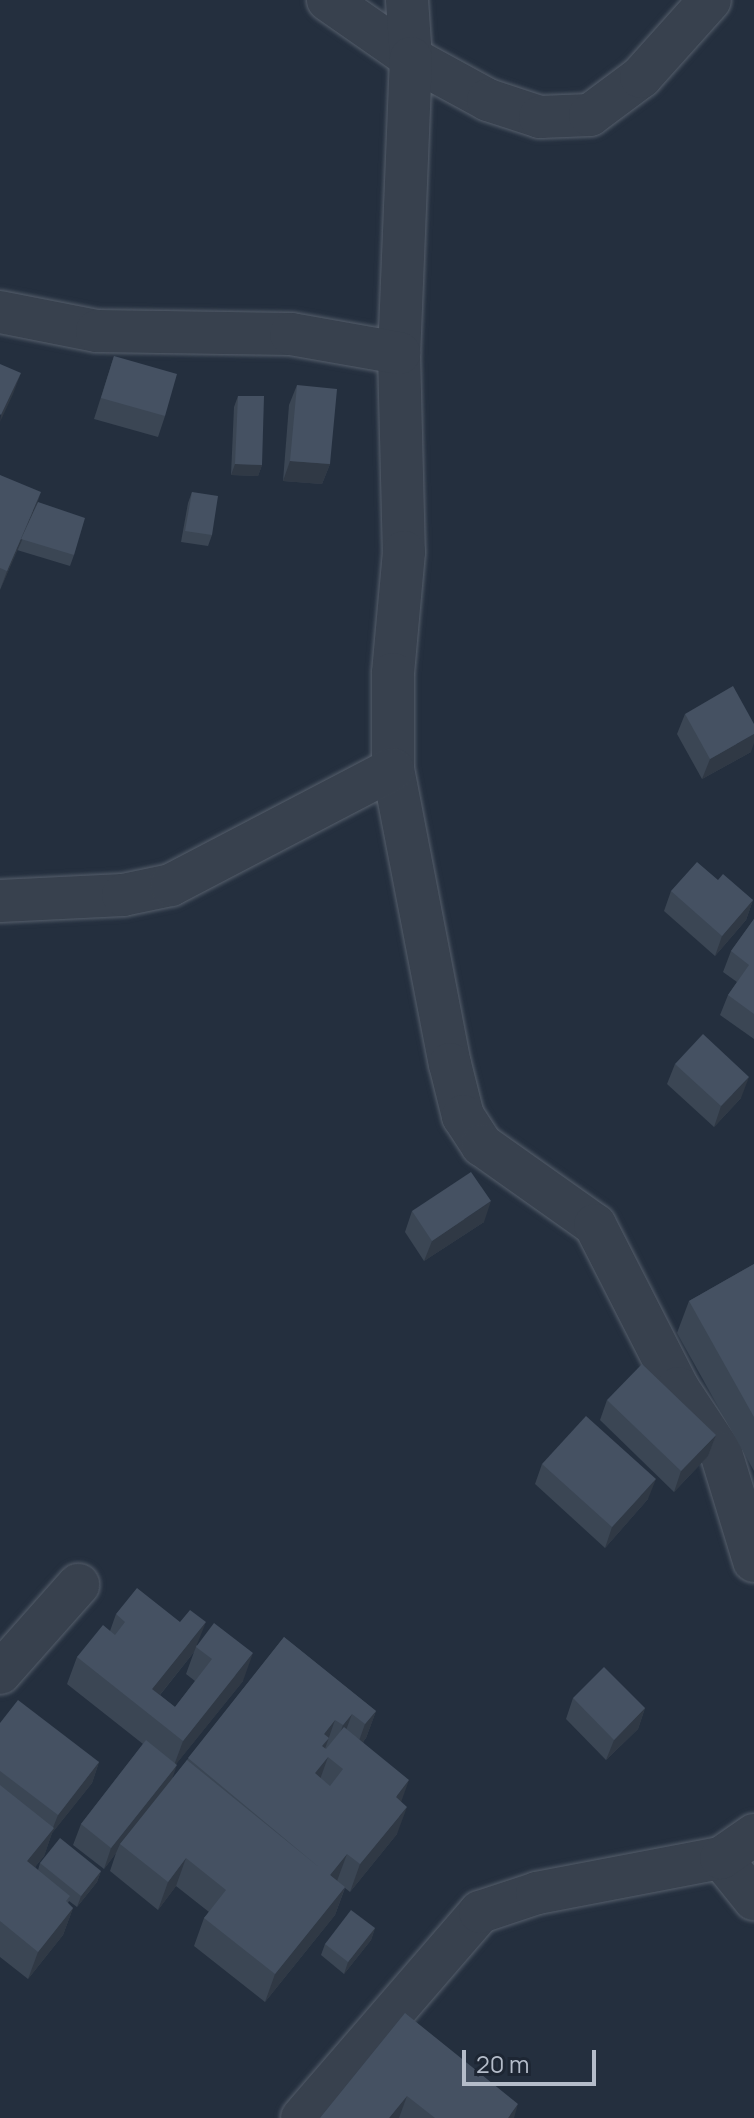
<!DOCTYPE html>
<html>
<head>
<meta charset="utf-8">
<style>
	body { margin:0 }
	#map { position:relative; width:754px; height:2118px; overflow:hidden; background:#242f3e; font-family:Manrope,sans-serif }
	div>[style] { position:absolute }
	.roads { filter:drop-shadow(0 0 2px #565f6c) drop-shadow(0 0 2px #565f6c) }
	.minor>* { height:42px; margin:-21px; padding:0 21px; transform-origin:21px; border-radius:21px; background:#38414e }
	.wall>* { inset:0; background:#3b4654 }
	.shaded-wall>* { inset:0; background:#303945 }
	.building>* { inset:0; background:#455162 }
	span { translate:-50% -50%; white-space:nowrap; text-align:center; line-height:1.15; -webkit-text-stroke:6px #1d2633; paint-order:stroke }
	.scale { position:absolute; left:462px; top:2050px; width:134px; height:36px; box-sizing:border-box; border:4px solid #b4bcc9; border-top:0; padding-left:10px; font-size:24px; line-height:28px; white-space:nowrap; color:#b4bcc9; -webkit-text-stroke:6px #1d2633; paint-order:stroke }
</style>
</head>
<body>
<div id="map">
	<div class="roads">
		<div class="minor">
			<div style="left:328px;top:0;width:101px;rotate:34.9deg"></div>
			<div style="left:411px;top:58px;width:88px;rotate:28.6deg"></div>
			<div style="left:488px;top:100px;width:55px;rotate:18.1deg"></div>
			<div style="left:540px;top:117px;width:50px;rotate:-2.3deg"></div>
			<div style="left:590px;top:115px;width:64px;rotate:-36.7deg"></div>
			<div style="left:641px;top:77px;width:103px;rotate:-48.1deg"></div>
			<div style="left:407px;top:0;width:58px;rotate:86.1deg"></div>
			<div style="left:411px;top:58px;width:295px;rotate:92.3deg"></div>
			<div style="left:399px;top:353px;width:199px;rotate:88.6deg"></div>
			<div style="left:404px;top:552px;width:122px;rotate:95.2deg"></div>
			<div style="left:393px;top:674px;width:95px;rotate:90deg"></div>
			<div style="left:393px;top:769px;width:300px;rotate:79.1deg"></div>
			<div style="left:450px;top:1064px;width:54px;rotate:76deg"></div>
			<div style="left:463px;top:1116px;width:35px;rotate:57deg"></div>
			<div style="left:482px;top:1145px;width:138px;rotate:35.3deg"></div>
			<div style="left:595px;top:1225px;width:183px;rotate:63deg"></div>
			<div style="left:678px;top:1388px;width:78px;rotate:56.5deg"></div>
			<div style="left:721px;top:1453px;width:113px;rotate:73deg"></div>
			<div style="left:0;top:312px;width:99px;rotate:11.1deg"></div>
			<div style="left:97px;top:331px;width:194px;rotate:0.9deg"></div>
			<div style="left:291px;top:334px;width:110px;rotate:10deg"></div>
			<div style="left:0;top:901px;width:123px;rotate:-2.8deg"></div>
			<div style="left:123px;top:895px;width:49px;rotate:-11.8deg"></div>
			<div style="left:171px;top:885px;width:250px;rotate:-27.6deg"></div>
			<div style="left:0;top:1673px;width:118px;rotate:-48.4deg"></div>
			<div style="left:721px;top:1858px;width:53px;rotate:51.2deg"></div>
			<div style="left:302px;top:2118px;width:272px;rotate:-49.2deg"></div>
			<div style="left:480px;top:1912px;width:60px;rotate:-18.4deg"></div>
			<div style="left:537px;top:1893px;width:187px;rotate:-10.8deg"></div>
			<div style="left:721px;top:1858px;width:40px;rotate:-34.9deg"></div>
		</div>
	</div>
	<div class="wall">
		<div style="clip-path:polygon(114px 356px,165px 416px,158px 437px,94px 419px)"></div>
		<div style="clip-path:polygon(297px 385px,330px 464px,322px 484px,283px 481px,289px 405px)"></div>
		<div style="clip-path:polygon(238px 396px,262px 465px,258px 476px,231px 475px,234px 407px)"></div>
		<div style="clip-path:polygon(0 475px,74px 555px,70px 566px,17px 550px,0 590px)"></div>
		<div style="clip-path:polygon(192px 492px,212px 535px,208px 546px,181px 542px,188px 503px)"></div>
		<div style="clip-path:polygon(685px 714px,751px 752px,702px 779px,677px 734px)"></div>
		<div style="clip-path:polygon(718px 880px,753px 900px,746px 920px,715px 956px,664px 911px,671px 891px)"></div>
		<div style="clip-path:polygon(754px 919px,754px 1039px,720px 1015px,728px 995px,737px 982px,723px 972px,731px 951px)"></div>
		<div style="clip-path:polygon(675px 1064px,741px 1098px,714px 1127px,667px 1084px)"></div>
		<div style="clip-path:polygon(412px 1211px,484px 1222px,424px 1261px,405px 1232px)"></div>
		<div style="clip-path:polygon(754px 1264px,754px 1471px,677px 1333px,689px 1301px)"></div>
		<div style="clip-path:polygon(607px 1400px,716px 1435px,708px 1456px,674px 1492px,600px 1420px)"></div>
		<div style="clip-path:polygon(542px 1464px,648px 1499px,605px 1548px,535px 1484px)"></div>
		<div style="clip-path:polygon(evenodd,116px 1614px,197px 1645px,243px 1681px,176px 1764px,172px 1779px,284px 1637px,376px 1711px,366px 1738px,363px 1742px,401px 1802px,397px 1834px,350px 1892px,345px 1888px,335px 1915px,265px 2002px,194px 1946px,204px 1918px,209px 1912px,176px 1886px,158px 1910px,110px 1871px,116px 1853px,104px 1869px,73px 1845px,81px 1824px,143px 1744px,67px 1684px,77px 1657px,110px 1631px,116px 1614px,194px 1652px,186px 1674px,195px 1681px,175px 1707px,160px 1695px,194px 1652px)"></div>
		<div style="clip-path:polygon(573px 1698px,645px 1708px,638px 1729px,606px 1760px,566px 1719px)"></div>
		<div style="clip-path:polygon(0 1723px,99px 1762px,92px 1783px,52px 1833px,44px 1856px,35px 1867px,38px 1870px,40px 1863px,101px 1871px,97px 1882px,77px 1907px,69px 1901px,68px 1903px,73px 1908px,63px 1935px,28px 1979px,0 1957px)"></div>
		<div style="clip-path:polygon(375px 1928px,371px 1940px,344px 1974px,321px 1955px,325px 1944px)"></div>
		<div style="clip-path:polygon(405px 2013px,514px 2118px,320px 2118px)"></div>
	</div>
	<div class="shaded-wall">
		<div style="clip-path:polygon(21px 373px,13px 394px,0 422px,1px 415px)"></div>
		<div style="clip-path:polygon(290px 461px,330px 464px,322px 484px,283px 481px)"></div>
		<div style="clip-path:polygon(235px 464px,262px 465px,258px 476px,231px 475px)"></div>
		<div style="clip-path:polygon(41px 492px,34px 513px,0 590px,7px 571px)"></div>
		<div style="clip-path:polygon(754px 734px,754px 743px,751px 752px,702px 779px,710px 759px)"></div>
		<div style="clip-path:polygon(753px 900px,746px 920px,715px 956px,722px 936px)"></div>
		<div style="clip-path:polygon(749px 1077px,741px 1098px,714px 1127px,721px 1106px)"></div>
		<div style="clip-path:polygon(491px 1201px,484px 1222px,424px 1261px,432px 1241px)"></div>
		<div style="clip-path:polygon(716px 1435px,708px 1456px,674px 1492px,681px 1471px)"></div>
		<div style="clip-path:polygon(656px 1479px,648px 1499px,605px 1548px,612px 1527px)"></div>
		<div style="clip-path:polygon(206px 1622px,194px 1652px,146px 1712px,152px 1689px)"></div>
		<div style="clip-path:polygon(253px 1653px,243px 1681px,173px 1768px,183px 1741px)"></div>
		<div style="clip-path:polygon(645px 1708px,638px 1729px,606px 1760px,614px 1740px)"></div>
		<div style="clip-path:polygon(376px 1711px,366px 1738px,355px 1752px,365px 1724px)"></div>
		<div style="clip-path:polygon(352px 1714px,342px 1741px,333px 1753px,343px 1725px)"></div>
		<div style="clip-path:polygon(335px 1720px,319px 1766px,324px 1734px)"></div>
		<div style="clip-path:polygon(328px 1757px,318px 1785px,315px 1773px)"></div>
		<div style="clip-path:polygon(99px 1762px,92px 1783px,52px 1833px,44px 1856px,17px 1889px,27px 1861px,52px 1830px,58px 1815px)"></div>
		<div style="clip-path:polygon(177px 1765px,170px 1785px,120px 1844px,116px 1853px,104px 1869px,111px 1848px)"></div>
		<div style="clip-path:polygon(409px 1780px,399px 1808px,396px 1797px)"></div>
		<div style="clip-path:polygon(407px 1807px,397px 1834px,350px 1892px,360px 1864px)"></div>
		<div style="clip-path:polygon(347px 1854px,337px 1881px,330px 1875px)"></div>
		<div style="clip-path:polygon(186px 1858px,176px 1886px,158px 1910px,168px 1882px)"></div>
		<div style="clip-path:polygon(101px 1871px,97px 1882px,77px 1907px,81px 1896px)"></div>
		<div style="clip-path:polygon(345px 1887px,335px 1915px,265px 2002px,275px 1974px)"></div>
		<div style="clip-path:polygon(73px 1908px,63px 1935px,28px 1979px,38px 1952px)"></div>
		<div style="clip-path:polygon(375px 1928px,371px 1940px,344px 1974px,348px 1962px)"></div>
		<div style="clip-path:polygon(407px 2096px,399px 2118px,389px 2118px)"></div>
		<div style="clip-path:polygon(518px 2104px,514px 2118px,508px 2118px)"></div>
	</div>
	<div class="building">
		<div style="clip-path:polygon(114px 356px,177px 374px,165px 416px,101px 398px)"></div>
		<div style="clip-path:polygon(0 364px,21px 373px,1px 415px,0 414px)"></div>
		<div style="clip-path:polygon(297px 385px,337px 389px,330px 464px,290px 461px)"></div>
		<div style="clip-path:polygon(238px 396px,264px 396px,262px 465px,235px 464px)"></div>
		<div style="clip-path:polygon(0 475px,41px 492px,7px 571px,0 568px)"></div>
		<div style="clip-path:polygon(192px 492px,218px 496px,212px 535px,185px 531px)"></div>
		<div style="clip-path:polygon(38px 502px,85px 518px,74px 555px,21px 539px)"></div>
		<div style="clip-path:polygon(733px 686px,754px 724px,754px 734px,710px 759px,685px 714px)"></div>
		<div style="clip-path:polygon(697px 862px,718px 880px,723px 874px,753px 900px,722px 936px,671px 891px)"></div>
		<div style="clip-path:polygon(754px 919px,754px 1014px,728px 995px,749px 965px,731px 951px)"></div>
		<div style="clip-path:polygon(703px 1034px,749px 1077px,721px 1106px,675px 1064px)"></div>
		<div style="clip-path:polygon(471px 1172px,491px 1201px,432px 1241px,412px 1211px)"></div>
		<div style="clip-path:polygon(754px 1264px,754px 1417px,689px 1301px)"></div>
		<div style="clip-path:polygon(642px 1364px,716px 1435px,681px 1471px,607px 1400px)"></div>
		<div style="clip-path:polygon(586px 1416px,656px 1479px,612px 1527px,542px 1464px)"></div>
		<div style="clip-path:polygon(137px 1588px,180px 1622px,190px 1610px,206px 1622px,152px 1689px,175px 1707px,212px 1659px,196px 1647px,214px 1623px,253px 1653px,183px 1741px,77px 1657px,103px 1625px,115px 1635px,125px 1622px,116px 1614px)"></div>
		<div style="clip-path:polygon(evenodd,284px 1637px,376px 1711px,365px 1724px,352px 1714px,343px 1725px,335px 1720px,324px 1734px,329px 1738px,322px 1746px,326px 1749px,344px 1727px,409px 1780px,396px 1797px,407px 1807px,360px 1864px,347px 1854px,330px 1875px,345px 1887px,275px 1974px,204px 1918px,226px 1890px,186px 1858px,168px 1882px,120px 1844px,187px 1760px,320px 1868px,188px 1758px,284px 1637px,328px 1757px,343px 1769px,330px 1786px,315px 1773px,328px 1757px)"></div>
		<div style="clip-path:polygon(604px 1667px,645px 1708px,614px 1740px,573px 1698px)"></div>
		<div style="clip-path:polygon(18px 1700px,99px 1762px,58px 1815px,0 1771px,0 1723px)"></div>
		<div style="clip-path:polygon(146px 1740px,177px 1765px,111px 1848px,81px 1824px)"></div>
		<div style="clip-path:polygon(0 1785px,54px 1828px,27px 1861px,70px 1896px,66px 1901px,73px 1908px,38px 1952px,0 1921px)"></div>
		<div style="clip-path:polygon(60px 1838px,101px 1871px,81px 1896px,40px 1863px)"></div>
		<div style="clip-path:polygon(351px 1910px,375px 1928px,348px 1962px,325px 1944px)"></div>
		<div style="clip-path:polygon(405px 2013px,518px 2104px,508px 2118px,435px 2118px,407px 2096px,389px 2118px,320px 2118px)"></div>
	</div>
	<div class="scale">20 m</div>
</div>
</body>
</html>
